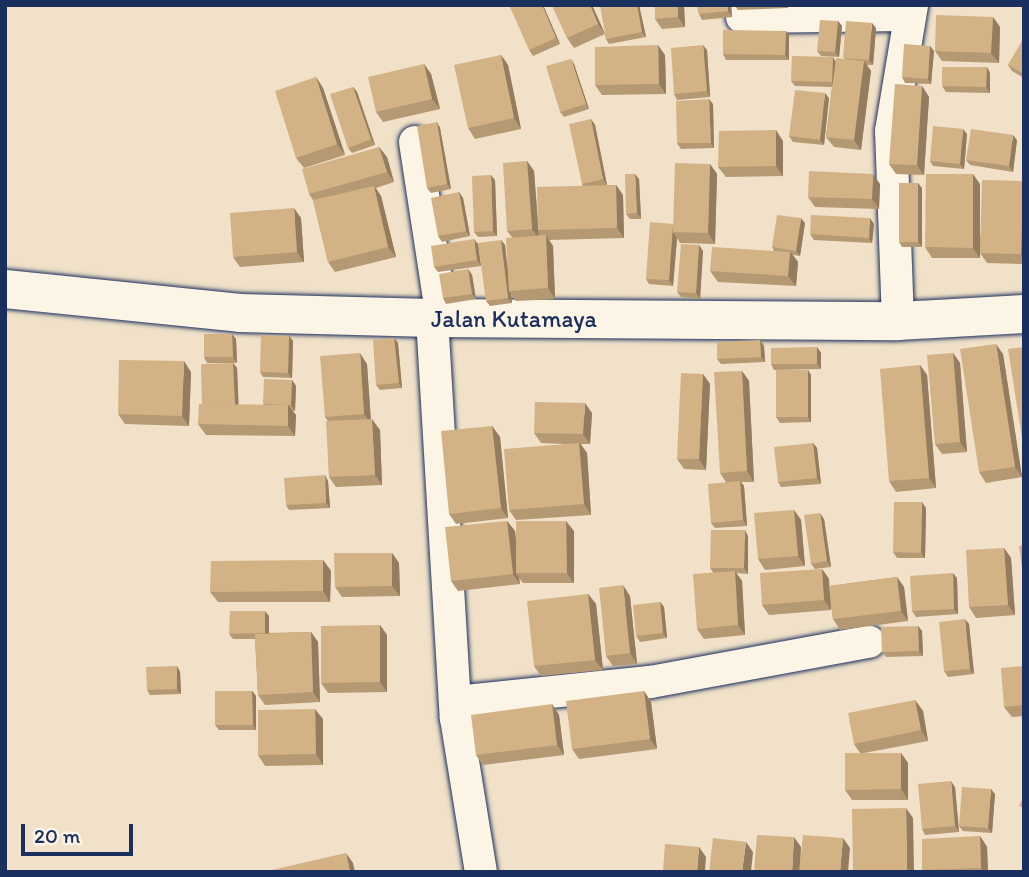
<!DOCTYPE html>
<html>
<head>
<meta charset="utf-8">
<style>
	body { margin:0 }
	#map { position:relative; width:1029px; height:877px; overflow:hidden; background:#f0e1c8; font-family:Itim,sans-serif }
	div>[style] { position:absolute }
	.roads { filter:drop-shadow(0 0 2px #1b2f5e) drop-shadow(0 0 2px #1b2f5e) }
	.street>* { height:32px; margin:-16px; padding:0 16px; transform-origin:16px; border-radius:16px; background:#fcf5e5 }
	.secondary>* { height:38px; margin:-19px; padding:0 19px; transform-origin:19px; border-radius:19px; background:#fcf5e5 }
	.wall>* { inset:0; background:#b59973 }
	.shaded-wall>* { inset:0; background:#947d5e }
	.building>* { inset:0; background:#d3b286 }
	span { translate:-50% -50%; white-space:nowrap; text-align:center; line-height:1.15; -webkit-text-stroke:7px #fcf5e5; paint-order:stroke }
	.street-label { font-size:24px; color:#1b2f5e }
	.frame { position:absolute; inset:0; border:7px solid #1b2f5e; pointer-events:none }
	.scale { position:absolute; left:21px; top:824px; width:112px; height:32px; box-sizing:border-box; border:4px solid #1b2f5e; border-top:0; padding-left:9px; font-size:21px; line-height:24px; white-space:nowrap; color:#1b2f5e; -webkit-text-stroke:5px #fcf5e5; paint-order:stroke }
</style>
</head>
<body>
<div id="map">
	<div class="roads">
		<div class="street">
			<div style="left:742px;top:17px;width:167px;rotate:-0.7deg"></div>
			<div style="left:415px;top:142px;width:179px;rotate:81.3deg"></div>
			<div style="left:432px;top:318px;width:401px;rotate:86.6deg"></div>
			<div style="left:456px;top:718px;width:156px;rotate:80.8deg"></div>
			<div style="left:898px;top:321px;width:190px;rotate:-92.1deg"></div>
			<div style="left:891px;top:131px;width:128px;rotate:-80.5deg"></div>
			<div style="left:455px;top:702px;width:196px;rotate:-5.9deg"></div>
			<div style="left:650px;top:682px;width:223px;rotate:-10.4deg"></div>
		</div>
		<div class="secondary">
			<div style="left:5px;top:289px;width:236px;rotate:5.8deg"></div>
			<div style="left:240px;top:313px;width:192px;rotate:1.5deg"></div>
			<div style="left:432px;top:318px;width:466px;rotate:0.4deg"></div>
			<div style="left:898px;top:321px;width:126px;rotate:-3.2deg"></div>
		</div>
	</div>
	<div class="wall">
		<div style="clip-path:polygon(543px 5px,560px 44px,533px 56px,529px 50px)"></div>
		<div style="clip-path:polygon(552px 5px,592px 5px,605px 34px,639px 5px,646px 37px,609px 44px,606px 39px,605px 34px,574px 48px,567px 38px)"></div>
		<div style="clip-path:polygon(655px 5px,684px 5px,685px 27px,662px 29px,655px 19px)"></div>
		<div style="clip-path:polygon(697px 5px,731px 5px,732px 17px,702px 20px,699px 14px)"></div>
		<div style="clip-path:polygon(734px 5px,788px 5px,788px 8px,738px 10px)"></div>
		<div style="clip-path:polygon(993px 17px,1000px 27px,999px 63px,942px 61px,935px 51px)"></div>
		<div style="clip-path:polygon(838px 21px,842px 26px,839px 57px,821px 56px,817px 51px)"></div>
		<div style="clip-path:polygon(876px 28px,873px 65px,867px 65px,871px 71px,861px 150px,834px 147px,826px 137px,832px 87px,795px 86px,791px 81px,833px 57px,835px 61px,844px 59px)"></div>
		<div style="clip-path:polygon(786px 31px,789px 36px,789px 60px,726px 60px,723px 54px)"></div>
		<div style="clip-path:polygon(1024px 39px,1024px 78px,1012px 71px,1008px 65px)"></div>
		<div style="clip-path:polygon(930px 46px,934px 51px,931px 84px,905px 83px,902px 77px)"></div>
		<div style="clip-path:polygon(707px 50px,710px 97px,677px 100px,674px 94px)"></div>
		<div style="clip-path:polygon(501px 55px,508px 65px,521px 129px,475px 139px,468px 128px)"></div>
		<div style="clip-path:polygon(665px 55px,666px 94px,602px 95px,595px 85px)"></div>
		<div style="clip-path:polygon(424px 64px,431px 74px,440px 109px,383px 122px,376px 112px)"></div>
		<div style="clip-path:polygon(574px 64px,589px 109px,564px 117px,560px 112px)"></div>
		<div style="clip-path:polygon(987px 67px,990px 73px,990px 93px,946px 92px,942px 86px)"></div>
		<div style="clip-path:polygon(316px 77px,323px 88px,345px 155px,304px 168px,296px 158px)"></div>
		<div style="clip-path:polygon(922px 86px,929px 97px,924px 175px,896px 174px,889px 164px)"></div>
		<div style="clip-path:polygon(353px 87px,357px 92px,375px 145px,352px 153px,348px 148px)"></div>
		<div style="clip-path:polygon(829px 98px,824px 145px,793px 142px,789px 136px)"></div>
		<div style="clip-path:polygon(713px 104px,714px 148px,681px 149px,677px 143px)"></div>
		<div style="clip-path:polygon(591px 119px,595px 125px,607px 185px,616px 185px,623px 195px,624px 238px,549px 240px,553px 246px,555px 299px,516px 301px,511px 294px,512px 303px,490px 306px,486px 301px,501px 240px,505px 245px,507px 266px,512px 237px,507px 231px,527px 161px,534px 171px,538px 222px,583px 186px,582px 184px)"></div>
		<div style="clip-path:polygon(437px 122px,440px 128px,451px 189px,431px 193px,427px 188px)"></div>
		<div style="clip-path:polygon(967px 134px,964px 169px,933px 166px,930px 161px)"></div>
		<div style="clip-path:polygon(1017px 140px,1013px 172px,970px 165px,966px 160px)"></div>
		<div style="clip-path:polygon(783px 141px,783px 176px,726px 177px,718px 167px)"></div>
		<div style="clip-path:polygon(379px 147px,387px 157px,394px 182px,376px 188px,381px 196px,396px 257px,335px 272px,328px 262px,313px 200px,309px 194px)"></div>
		<div style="clip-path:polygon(710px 164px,717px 174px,715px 244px,680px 243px,677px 238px,673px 286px,649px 284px,646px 279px,673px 224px)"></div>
		<div style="clip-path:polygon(639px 179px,641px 219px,630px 219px,626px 214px)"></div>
		<div style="clip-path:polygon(495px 180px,497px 236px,478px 237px,474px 232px)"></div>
		<div style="clip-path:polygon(1023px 181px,1024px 264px,987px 263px,980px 253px,980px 258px,932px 258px,925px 247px,980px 184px,980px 237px)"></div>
		<div style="clip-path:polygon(880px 184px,879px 209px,815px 207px,808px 197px)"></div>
		<div style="clip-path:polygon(922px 188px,922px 247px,902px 247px,899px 242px)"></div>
		<div style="clip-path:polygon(459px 192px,463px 198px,470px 236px,442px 242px,438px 236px)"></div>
		<div style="clip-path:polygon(301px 218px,304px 262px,240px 267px,233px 257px)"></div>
		<div style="clip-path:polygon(805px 223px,800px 256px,793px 255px,798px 262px,796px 286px,718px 282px,710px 271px,774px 251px,772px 247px)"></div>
		<div style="clip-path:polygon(874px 224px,872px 243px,814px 240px,810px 234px)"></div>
		<div style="clip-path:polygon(478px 244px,481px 266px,438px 272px,434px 267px)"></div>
		<div style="clip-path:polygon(699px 245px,703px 251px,700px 299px,681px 297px,677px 292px)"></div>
		<div style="clip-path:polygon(468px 269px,472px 275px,476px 299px,446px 304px,443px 298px)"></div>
		<div style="clip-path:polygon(232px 334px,236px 339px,237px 363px,207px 363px,204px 357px)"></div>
		<div style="clip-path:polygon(289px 336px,293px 341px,292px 378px,263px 377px,260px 372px)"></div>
		<div style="clip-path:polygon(394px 338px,398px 343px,402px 388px,380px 390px,376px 385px)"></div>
		<div style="clip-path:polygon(760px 340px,764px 346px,765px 362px,721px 364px,717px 359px)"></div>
		<div style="clip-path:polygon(817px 347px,821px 353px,821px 369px,774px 370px,771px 364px)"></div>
		<div style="clip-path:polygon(953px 353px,960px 363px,967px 452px,942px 454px,935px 444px)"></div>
		<div style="clip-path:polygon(1003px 354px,1022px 477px,986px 483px,979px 472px)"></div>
		<div style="clip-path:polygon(233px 363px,237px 368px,238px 405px,263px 405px,292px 380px,296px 386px,295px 411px,292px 411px,296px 415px,295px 436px,206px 435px,198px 424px,202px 404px)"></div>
		<div style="clip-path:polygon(367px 364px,371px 420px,380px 430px,382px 485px,336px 487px,329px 477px,328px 421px,325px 417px)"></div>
		<div style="clip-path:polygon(920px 365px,927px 375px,936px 488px,896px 492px,889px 481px)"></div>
		<div style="clip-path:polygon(808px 370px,811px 375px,811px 422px,780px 423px,776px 417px)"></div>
		<div style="clip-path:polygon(742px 371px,749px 381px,754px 482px,741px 482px,744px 486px,747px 526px,715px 528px,711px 523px,726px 482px,720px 473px)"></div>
		<div style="clip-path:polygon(191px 372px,189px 426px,125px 424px,118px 414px)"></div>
		<div style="clip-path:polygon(703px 374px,710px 384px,706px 470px,684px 469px,677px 459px)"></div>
		<div style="clip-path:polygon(592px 413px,590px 444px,581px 444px,587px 453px,591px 515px,516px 520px,509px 510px,564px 444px,541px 443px,534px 433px)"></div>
		<div style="clip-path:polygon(492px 426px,500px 437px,508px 518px,456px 524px,449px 514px)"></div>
		<div style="clip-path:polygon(813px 443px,817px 448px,821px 484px,781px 487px,778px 482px)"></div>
		<div style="clip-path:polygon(328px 481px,330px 508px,289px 510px,286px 505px)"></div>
		<div style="clip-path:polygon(926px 508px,925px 558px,897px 558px,893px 552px)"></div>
		<div style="clip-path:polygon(794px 510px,801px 520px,805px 566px,765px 570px,758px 559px)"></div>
		<div style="clip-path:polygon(824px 519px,831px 567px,815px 569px,811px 564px)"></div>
		<div style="clip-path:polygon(507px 521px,515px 531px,516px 544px,574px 531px,574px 583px,523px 583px,519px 578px,520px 584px,458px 591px,451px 581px)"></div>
		<div style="clip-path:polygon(748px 536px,748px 574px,736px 573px,742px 581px,745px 635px,704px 639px,697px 629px,713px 572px,710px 568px)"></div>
		<div style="clip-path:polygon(1004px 548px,1011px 558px,1015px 615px,976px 618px,969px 607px)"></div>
		<div style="clip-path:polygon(392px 553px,399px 563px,400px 596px,342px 597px,335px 587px)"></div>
		<div style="clip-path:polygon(323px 560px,331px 571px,330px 602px,218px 602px,210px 592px)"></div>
		<div style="clip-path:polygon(822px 569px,829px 579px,829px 586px,897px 577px,904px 587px,908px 621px,840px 630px,833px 619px,830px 598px,831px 610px,769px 615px,762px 605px)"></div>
		<div style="clip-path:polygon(957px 578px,958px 614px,916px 617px,912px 611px)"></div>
		<div style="clip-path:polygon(588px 594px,596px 604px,603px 670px,541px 676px,534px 666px)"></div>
		<div style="clip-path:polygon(630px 596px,637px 664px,613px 666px,606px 656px)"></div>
		<div style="clip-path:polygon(660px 602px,664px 607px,667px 638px,640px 642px,636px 636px)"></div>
		<div style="clip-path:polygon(269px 616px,269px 633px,311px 632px,318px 642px,320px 702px,265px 705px,258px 695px,255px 639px,233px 639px,229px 634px)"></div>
		<div style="clip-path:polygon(969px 624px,974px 674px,948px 677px,944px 671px)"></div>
		<div style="clip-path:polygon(380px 625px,387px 635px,387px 692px,328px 693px,321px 683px)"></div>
		<div style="clip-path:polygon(918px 626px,922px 631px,923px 656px,886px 657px,882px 652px)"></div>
		<div style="clip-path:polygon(177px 666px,180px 672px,181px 694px,150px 695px,147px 690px)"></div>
		<div style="clip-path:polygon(1024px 666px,1024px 716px,1012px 717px,1004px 707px)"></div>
		<div style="clip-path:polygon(252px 691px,256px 696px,256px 730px,219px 730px,215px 725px)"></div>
		<div style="clip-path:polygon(644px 691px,651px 702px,657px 749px,579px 759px,572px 749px)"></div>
		<div style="clip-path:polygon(915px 700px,923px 711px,928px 741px,864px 753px,901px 753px,908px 763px,908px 800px,852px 800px,845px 790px,860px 753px,854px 744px)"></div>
		<div style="clip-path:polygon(552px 704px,559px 715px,564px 755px,483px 765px,476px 755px)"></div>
		<div style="clip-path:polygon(323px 719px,323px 765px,265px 766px,258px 755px)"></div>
		<div style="clip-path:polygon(955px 787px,959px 832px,925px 835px,922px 829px)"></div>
		<div style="clip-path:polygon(995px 794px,992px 833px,963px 831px,959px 826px)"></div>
		<div style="clip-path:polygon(980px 836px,987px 847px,988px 872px,923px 872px,922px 870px)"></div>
	</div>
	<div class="shaded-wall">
		<div style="clip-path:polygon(542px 5px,543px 5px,560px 44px,556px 38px)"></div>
		<div style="clip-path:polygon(590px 5px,592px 5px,605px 34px,598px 24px)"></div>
		<div style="clip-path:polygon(637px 5px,639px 5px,646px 37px,642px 32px)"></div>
		<div style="clip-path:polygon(678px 5px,684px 5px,685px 27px,678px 17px)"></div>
		<div style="clip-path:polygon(728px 5px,731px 5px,732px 17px,728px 11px)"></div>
		<div style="clip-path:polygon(993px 17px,1000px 27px,999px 63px,991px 53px)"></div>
		<div style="clip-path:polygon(838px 21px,842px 26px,839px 57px,835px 52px)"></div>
		<div style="clip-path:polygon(872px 23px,876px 28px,873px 65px,869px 60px)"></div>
		<div style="clip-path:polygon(786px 31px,789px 36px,789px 60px,785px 55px)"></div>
		<div style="clip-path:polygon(658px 45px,665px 55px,666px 94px,659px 84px)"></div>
		<div style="clip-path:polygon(703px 45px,707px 50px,710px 97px,707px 91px)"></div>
		<div style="clip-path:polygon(930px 46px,934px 51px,931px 84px,928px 79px)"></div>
		<div style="clip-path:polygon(501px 55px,508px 65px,521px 129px,514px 118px)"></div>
		<div style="clip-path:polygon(833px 57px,836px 63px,835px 87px,832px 82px)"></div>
		<div style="clip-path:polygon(571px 59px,574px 64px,589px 109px,586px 104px)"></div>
		<div style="clip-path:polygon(864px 61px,871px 71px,861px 150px,854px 140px)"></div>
		<div style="clip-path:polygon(424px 64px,431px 74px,440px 109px,432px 99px)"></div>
		<div style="clip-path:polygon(987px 67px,990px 73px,990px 93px,986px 87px)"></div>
		<div style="clip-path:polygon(316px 77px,323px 88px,345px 155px,337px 144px)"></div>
		<div style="clip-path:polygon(922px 86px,929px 97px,924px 175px,917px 165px)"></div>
		<div style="clip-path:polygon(353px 87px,357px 92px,375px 145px,371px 139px)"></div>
		<div style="clip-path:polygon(825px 93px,829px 98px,824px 145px,820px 140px)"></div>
		<div style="clip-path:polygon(709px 99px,713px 104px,714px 148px,711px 143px)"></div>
		<div style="clip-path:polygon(591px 119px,595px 125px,607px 185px,603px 179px)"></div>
		<div style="clip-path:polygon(437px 122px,440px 128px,451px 189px,447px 184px)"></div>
		<div style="clip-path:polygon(963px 129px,967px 134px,964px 169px,960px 164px)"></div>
		<div style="clip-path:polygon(776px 130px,783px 141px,783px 176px,776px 166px)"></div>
		<div style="clip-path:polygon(1013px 135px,1017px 140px,1013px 172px,1009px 166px)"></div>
		<div style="clip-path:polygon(379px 147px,387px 157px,394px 182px,387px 172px)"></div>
		<div style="clip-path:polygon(527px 161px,534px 171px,539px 239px,532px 229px)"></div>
		<div style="clip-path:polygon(710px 164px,717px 174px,715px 244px,708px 233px)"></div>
		<div style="clip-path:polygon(635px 174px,639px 179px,641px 219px,637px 213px)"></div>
		<div style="clip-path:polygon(873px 174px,880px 184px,879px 209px,872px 199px)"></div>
		<div style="clip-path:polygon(973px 174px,980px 184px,980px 258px,973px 248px)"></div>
		<div style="clip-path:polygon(491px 175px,495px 180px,497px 236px,493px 231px)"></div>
		<div style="clip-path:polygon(1023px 181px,1024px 182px,1024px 259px,1021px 254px)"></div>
		<div style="clip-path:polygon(918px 183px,922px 188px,922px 247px,918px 242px)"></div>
		<div style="clip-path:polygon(616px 185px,623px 195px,624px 238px,617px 228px)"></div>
		<div style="clip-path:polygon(374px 186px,381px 196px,396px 257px,388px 247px)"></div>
		<div style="clip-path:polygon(459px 192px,463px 198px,470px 236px,466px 231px)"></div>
		<div style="clip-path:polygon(294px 208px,301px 218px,304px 262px,297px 252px)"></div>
		<div style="clip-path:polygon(801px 218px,805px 223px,800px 256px,796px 251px)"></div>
		<div style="clip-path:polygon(870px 218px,874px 224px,872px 243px,869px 238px)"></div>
		<div style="clip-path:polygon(673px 224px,673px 232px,677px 238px,673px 286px,669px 280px)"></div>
		<div style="clip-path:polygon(546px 235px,553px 246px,555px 299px,548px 288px)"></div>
		<div style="clip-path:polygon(474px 239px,478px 244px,481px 266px,477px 260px)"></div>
		<div style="clip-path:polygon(501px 240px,505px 245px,510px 291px,509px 291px,511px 294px,512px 303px,508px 298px)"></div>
		<div style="clip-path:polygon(699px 245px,703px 251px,700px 299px,696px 293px)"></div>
		<div style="clip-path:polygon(790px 252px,798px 262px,796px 286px,788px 276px)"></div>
		<div style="clip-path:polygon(468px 269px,472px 275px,476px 299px,472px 294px)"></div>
		<div style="clip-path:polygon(232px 334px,236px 339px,237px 363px,233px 357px)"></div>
		<div style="clip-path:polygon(289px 336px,293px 341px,292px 378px,288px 373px)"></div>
		<div style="clip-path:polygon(394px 338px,398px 343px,402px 388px,399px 383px)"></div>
		<div style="clip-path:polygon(760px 340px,764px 346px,765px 362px,761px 357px)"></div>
		<div style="clip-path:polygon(996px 344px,1003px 354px,1022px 477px,1015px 467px)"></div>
		<div style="clip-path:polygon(817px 347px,821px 353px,821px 369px,817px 364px)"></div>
		<div style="clip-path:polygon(360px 353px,367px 364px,371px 424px,364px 414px)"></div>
		<div style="clip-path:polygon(953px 353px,960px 363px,967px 452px,960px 442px)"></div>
		<div style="clip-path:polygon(184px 361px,191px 372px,189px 426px,182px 416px)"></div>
		<div style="clip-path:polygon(233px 363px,237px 368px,239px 412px,235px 407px)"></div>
		<div style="clip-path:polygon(920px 365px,927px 375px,936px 488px,929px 478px)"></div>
		<div style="clip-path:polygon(808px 370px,811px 375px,811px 422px,808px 417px)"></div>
		<div style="clip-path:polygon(742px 371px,749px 381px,754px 482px,747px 471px)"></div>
		<div style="clip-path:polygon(703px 374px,710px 384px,706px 470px,699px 459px)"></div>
		<div style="clip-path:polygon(292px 380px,296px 386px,295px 411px,291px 405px)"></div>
		<div style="clip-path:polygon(585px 403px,592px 413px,590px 444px,583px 434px)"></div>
		<div style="clip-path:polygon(288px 405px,296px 415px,295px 436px,288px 426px)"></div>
		<div style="clip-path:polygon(372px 419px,380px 430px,382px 485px,375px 475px)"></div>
		<div style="clip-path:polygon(492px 426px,500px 437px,508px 518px,501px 508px)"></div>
		<div style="clip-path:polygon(579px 443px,587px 453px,591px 515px,584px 504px)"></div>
		<div style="clip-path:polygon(813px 443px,817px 448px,821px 484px,817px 478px)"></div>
		<div style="clip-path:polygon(325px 475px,328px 481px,330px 508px,326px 503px)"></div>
		<div style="clip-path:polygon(740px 481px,744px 486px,747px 526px,743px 520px)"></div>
		<div style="clip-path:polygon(922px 502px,926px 508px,925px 558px,921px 553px)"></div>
		<div style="clip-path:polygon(794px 510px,801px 520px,805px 566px,798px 556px)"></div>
		<div style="clip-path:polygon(820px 513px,824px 519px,831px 567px,827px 561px)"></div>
		<div style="clip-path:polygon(507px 521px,515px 531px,519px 573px,516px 573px,519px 578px,520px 584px,513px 574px)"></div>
		<div style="clip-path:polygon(566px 521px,574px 531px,574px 583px,567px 573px)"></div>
		<div style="clip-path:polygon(745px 530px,748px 536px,748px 574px,744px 568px)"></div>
		<div style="clip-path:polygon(1004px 548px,1011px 558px,1015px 615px,1008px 605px)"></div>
		<div style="clip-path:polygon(392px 553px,399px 563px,400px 596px,392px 586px)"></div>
		<div style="clip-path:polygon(323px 560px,331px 571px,330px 602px,323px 591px)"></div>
		<div style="clip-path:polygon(822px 569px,829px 579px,831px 610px,824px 600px)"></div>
		<div style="clip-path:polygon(735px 571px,742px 581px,745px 635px,738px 625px)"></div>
		<div style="clip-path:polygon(953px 573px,957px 578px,958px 614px,954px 609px)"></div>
		<div style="clip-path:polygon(897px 577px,904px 587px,908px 621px,901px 611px)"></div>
		<div style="clip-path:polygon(623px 585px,630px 596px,637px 664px,630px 653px)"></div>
		<div style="clip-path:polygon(588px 594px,596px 604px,603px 670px,595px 660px)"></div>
		<div style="clip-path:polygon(660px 602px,664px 607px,667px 638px,663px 633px)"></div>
		<div style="clip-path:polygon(265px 611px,269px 616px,269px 639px,265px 634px)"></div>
		<div style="clip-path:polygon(965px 619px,969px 624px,974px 674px,970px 669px)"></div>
		<div style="clip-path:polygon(380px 625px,387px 635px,387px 692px,380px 682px)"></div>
		<div style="clip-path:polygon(918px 626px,922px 631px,923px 656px,919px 651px)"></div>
		<div style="clip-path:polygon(311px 632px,318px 642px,320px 702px,313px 692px)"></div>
		<div style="clip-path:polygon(177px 666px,180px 672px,181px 694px,177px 689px)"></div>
		<div style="clip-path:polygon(252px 691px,256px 696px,256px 730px,253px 725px)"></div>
		<div style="clip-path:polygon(644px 691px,651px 702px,657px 749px,650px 739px)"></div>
		<div style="clip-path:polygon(915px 700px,923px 711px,928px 741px,921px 730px)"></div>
		<div style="clip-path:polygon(552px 704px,559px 715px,564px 755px,557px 745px)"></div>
		<div style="clip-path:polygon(315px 709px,323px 719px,323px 765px,316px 754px)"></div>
		<div style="clip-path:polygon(901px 753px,908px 763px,908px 800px,901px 789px)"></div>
		<div style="clip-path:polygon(951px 781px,955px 787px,959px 832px,955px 826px)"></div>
		<div style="clip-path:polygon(991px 789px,995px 794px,992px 833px,988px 828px)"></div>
		<div style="clip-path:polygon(906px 808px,913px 818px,914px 872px,907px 872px)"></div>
		<div style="clip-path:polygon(980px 836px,987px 847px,988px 872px,984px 872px,981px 868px)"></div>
		<div style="clip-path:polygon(794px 837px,801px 847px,800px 872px,792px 872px)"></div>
		<div style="clip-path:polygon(843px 838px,850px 848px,848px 872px,840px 872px)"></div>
		<div style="clip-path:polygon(746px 842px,753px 852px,751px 872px,742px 872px)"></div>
		<div style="clip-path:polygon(699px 847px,706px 857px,705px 872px,697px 872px)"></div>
		<div style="clip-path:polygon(346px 853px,353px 863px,355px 872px,350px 872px)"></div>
	</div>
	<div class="building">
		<div style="clip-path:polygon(513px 5px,542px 5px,556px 38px,529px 50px,510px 7px)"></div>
		<div style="clip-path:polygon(552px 5px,590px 5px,598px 24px,567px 38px)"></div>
		<div style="clip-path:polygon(600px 5px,637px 5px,642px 32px,606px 39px)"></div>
		<div style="clip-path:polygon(655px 5px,678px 5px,678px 17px,655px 19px)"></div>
		<div style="clip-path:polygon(697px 5px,728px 5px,728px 11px,699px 14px)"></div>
		<div style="clip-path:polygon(936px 15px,993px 17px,991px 53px,935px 51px)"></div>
		<div style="clip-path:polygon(820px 20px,838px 21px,835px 52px,817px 51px)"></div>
		<div style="clip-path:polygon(846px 21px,872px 23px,869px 60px,843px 58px)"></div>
		<div style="clip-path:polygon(723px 30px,786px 31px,785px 55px,723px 54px)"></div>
		<div style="clip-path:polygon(1023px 39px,1024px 39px,1024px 74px,1008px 65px)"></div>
		<div style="clip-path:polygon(904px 44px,930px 46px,928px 79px,902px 77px)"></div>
		<div style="clip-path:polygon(658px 45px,659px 84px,595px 85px,595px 47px)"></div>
		<div style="clip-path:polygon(703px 45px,707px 91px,674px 94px,671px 48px)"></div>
		<div style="clip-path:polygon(501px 55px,514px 118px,468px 128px,454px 65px)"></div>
		<div style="clip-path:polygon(792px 56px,833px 57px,832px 82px,791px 81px)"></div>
		<div style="clip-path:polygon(836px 58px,864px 61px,854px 140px,826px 137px)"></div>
		<div style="clip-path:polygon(571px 59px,586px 104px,560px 112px,546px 66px)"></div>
		<div style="clip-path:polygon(424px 64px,432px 99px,376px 112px,368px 77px)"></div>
		<div style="clip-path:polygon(942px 67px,987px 67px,986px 87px,942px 86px)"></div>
		<div style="clip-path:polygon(316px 77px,337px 144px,296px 158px,275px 91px)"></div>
		<div style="clip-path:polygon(895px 84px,922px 86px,917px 165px,889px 164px)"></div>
		<div style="clip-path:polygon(353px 87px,371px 139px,348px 148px,330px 94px)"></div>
		<div style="clip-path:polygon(795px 90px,825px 93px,820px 140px,789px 136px)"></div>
		<div style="clip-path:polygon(709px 99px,711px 143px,677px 143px,676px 101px)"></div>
		<div style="clip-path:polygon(591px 119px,603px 179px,582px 184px,569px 124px)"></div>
		<div style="clip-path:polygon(437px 122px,447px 184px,427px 188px,417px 126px)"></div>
		<div style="clip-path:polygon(933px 126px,963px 129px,960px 164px,930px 161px)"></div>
		<div style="clip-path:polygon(971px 129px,1013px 135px,1009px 166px,966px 160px)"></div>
		<div style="clip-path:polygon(776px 130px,776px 166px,718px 167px,719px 131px)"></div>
		<div style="clip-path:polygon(379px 147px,387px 172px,309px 194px,302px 169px)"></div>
		<div style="clip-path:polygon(527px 161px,532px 229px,507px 231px,503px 163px)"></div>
		<div style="clip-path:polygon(675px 163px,710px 164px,708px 233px,673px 232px)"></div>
		<div style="clip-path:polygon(809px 171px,873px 174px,872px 199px,808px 197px)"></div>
		<div style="clip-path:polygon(625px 174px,635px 174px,637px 213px,626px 214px)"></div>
		<div style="clip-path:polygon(926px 174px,973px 174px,973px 248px,925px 247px)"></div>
		<div style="clip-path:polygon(491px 175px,493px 231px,474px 232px,472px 176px)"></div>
		<div style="clip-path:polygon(982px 180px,1023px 181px,1021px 254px,980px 253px)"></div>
		<div style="clip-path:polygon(899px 183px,918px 183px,918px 242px,899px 242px)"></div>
		<div style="clip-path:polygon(616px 185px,617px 228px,538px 230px,537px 187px)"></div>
		<div style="clip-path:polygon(374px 186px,388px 247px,328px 262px,313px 200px)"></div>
		<div style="clip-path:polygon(459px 192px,466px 231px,438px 236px,431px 198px)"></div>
		<div style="clip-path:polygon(294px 208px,297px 252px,233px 257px,230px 213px)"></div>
		<div style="clip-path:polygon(777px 215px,801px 218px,796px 251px,772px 247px)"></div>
		<div style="clip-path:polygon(811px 215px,870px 218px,869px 238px,810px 234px)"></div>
		<div style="clip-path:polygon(650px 222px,673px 224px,669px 280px,646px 279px)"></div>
		<div style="clip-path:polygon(546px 235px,548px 288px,509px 291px,506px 238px)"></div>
		<div style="clip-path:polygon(474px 239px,477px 260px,434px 267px,431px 246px)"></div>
		<div style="clip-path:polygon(501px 240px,508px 298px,486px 301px,478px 243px)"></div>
		<div style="clip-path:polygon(681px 244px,699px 245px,696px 293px,677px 292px)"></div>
		<div style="clip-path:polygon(712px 247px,790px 252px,788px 276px,710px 271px)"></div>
		<div style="clip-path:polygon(468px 269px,472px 294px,443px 298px,439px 274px)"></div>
		<div style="clip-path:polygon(204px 334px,232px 334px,233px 357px,204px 357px)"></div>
		<div style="clip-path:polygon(261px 335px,289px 336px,288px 373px,260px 372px)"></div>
		<div style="clip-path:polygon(394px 338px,399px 383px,376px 385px,373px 340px)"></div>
		<div style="clip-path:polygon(760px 340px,761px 357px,717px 359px,717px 342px)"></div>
		<div style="clip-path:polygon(996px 344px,1015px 467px,979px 472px,960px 349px)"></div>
		<div style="clip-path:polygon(817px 347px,817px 364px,771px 364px,771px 348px)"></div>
		<div style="clip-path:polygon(1024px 347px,1024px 438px,1022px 438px,1008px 349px)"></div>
		<div style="clip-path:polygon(360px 353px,364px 414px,325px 417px,320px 356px)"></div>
		<div style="clip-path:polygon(953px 353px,960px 442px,935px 444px,927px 355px)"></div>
		<div style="clip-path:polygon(119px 360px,184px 361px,182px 416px,118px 414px)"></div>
		<div style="clip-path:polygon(233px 363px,235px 405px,202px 404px,201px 364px)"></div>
		<div style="clip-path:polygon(920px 365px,929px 478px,889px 481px,880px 369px)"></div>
		<div style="clip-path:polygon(776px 370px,808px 370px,808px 417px,776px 417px)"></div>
		<div style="clip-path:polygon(742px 371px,747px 471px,720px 473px,714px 372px)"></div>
		<div style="clip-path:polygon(681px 373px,703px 374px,699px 459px,677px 459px)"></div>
		<div style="clip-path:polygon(264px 379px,292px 380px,291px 405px,263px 404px)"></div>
		<div style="clip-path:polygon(535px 402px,585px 403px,583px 434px,534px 433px)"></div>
		<div style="clip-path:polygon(199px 404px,288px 405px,288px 426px,198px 424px)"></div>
		<div style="clip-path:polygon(372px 419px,375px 475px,329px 477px,326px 421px)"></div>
		<div style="clip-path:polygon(492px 426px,501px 508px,449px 514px,441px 431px)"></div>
		<div style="clip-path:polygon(579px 443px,584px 504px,509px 510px,504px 449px)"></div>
		<div style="clip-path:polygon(813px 443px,817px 478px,778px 482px,774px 447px)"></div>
		<div style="clip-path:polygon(325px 475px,326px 503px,286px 505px,284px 478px)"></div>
		<div style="clip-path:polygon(740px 481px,743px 520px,711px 523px,708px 484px)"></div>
		<div style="clip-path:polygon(894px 502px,922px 502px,921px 553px,893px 552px)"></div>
		<div style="clip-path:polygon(794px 510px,798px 556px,758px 559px,754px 513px)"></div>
		<div style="clip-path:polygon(820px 513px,827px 561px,811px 564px,804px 515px)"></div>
		<div style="clip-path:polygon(507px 521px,513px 574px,451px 581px,445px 527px)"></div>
		<div style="clip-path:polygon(516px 521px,566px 521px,567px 573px,516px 573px)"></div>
		<div style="clip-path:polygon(711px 530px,745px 530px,744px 568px,710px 568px)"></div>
		<div style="clip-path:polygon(1024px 545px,1024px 582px,1019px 546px)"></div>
		<div style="clip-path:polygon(1004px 548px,1008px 605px,969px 607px,966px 550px)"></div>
		<div style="clip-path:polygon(334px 553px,392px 553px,392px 586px,335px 587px)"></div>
		<div style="clip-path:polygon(323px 560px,323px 591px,210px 592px,211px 561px)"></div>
		<div style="clip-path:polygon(822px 569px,824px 600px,762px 605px,760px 573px)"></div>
		<div style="clip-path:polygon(735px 571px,738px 625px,697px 629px,693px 574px)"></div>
		<div style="clip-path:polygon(953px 573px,954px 609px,912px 611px,910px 576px)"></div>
		<div style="clip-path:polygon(897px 577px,901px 611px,833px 619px,829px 586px)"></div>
		<div style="clip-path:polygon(623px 585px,630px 653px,606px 656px,599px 588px)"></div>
		<div style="clip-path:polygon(588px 594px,595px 660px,534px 666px,527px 601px)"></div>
		<div style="clip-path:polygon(660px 602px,663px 633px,636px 636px,633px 605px)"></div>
		<div style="clip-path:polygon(230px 611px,265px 611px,265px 633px,229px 634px)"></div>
		<div style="clip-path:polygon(965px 619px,970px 669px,944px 671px,939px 622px)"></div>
		<div style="clip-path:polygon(380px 625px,380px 682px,321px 683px,321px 626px)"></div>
		<div style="clip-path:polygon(918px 626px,919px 651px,882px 652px,881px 627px)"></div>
		<div style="clip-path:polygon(311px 632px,313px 692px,258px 695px,255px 634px)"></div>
		<div style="clip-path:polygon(177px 666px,177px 689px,147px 690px,146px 667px)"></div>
		<div style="clip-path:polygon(1024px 666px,1024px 705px,1004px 707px,1001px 668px)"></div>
		<div style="clip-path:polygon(215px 691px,252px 691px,253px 725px,215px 725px)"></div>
		<div style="clip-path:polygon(644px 691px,650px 739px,572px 749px,566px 701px)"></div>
		<div style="clip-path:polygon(915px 700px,921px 730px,854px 744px,848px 713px)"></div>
		<div style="clip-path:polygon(552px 704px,557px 745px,476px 755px,471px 715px)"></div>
		<div style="clip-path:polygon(315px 709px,316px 754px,258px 755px,258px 710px)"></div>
		<div style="clip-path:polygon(845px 753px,901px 753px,901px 789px,845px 790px)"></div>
		<div style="clip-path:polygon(951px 781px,955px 826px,922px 829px,918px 784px)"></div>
		<div style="clip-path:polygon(962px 787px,991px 789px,988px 828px,959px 826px)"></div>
		<div style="clip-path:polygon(1024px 796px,1024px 808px,1019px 806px)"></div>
		<div style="clip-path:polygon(906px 808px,907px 872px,853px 872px,852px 809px)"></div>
		<div style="clip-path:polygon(757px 835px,794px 837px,792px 872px,754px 872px)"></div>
		<div style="clip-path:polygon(803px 835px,843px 838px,840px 872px,799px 872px)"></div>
		<div style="clip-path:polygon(980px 836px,981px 868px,922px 870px,922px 839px)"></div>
		<div style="clip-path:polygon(713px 838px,746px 842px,742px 872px,709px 872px)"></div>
		<div style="clip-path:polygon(665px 844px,699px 847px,697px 872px,663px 872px)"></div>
		<div style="clip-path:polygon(346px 853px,350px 872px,263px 872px)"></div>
	</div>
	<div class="street-label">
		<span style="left:514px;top:319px">Jalan Kutamaya</span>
	</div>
	<div class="frame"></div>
	<div class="scale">20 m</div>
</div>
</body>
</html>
